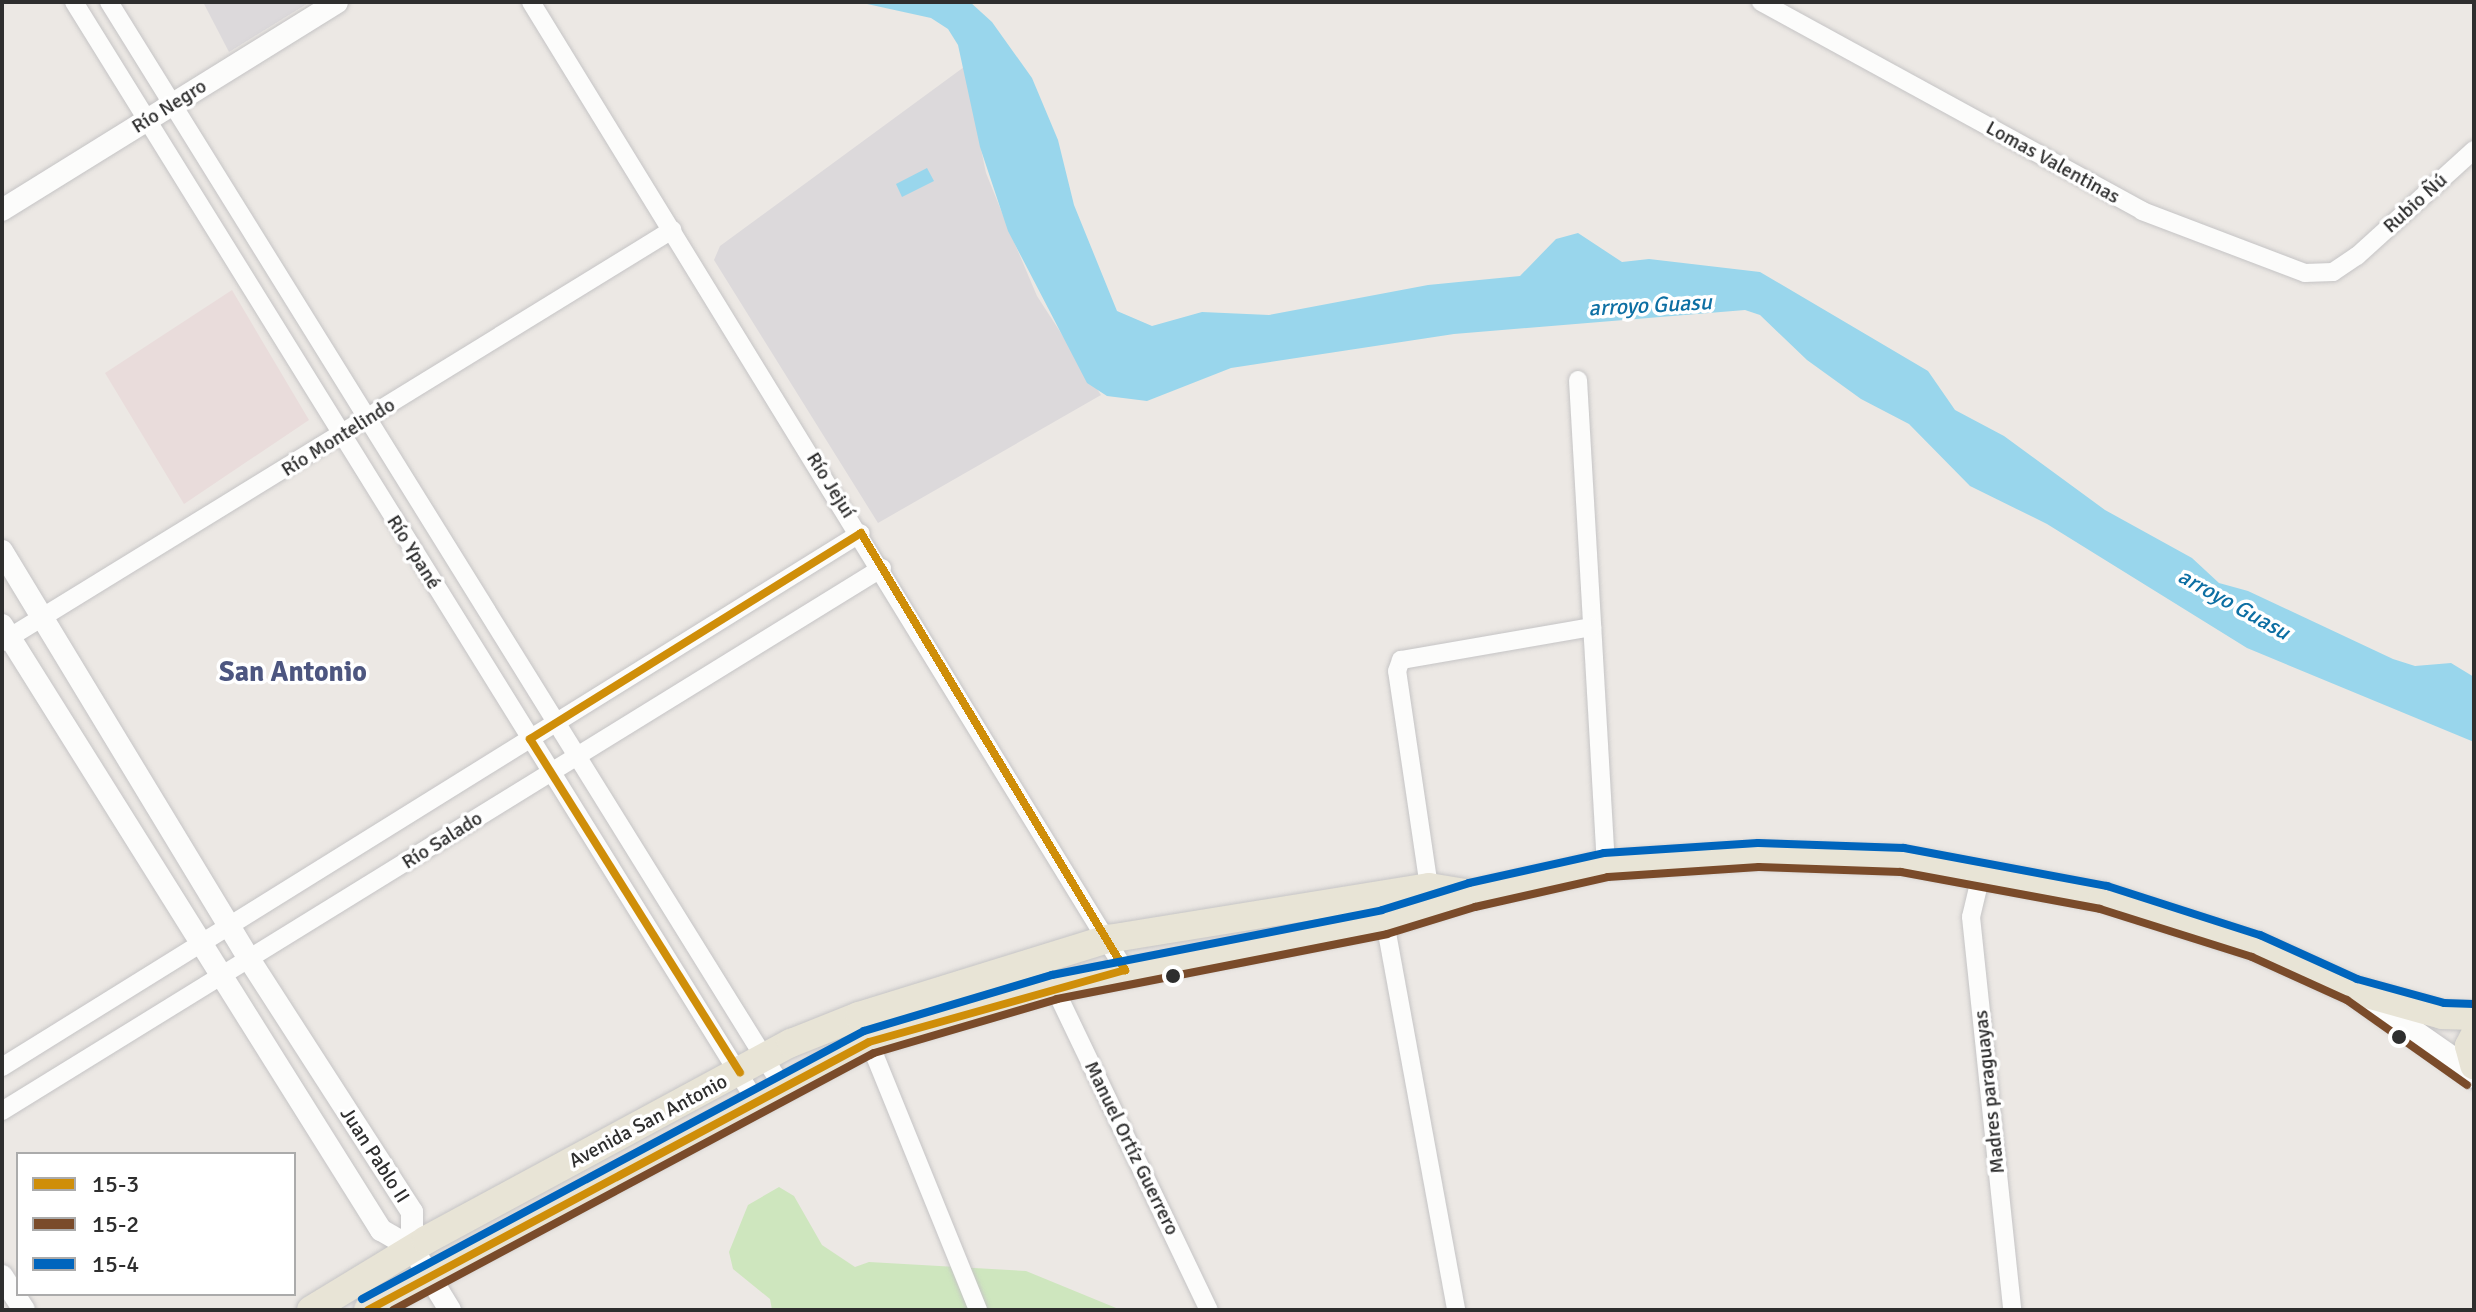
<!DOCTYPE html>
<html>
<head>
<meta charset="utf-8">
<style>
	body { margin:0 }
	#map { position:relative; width:2476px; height:1312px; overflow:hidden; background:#ece8e4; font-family:Signika,sans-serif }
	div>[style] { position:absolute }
	.industrial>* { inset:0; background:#dcd9db }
	.medical>* { inset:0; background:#e9dcdb }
	.green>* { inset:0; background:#cee6be }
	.water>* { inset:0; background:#99d6ec }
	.roads { filter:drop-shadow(0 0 2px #c5c4c5) drop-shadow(0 0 2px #c5c4c5) }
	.minor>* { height:18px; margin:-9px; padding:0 9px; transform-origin:9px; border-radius:9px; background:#fcfcfb }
	.tertiary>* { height:22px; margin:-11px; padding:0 11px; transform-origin:11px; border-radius:11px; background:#fcfcfb }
	.secondary>* { height:26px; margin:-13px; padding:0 13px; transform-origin:13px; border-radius:13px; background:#fcfcfb }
	.primary>* { height:28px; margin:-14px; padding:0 14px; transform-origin:14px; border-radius:14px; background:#e8e4d6 }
	.bus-1>* { height:8px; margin:-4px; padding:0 4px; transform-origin:4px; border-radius:4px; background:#cf8e09 }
	.bus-2>* { height:8px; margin:-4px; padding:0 4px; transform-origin:4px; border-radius:4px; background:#7a4b2a }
	.bus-3>* { height:8px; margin:-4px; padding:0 4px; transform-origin:4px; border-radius:4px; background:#0065bd }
	.dots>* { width:22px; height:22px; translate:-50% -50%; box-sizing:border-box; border:4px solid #fff; border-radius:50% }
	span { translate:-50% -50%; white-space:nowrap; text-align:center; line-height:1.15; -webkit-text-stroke:7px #fff; paint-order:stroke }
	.street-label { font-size:20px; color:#2e2e2e }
	.water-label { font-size:22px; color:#0d6fa3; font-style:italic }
	.district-label { font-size:28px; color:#4d5680; font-weight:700 }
	.frame { position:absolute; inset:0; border:4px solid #2e2e2e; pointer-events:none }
	.legend { position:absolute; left:16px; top:1152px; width:280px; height:144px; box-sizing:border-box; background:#fff; border:2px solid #ababab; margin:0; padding:10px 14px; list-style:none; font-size:24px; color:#2e2e2e }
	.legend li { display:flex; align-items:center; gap:16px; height:40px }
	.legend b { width:40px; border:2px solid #ababab }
</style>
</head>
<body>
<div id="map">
	<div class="industrial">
		<div style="clip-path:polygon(203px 2px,310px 2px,229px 52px)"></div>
		<div style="clip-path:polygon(964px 67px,986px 173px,1009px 230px,1037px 296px,1101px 395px,878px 523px,714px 260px,720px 246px)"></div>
	</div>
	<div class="medical">
		<div style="clip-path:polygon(232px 290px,309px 420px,184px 504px,105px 373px)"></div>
	</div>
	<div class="green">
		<div style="clip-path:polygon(779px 1187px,794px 1196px,822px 1245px,855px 1267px,869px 1262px,1026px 1271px,1121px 1310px,772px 1310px,770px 1299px,733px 1269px,729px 1252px,748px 1205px)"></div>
	</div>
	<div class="water">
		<div style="clip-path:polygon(858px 2px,970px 2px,992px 22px,1032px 78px,1058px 140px,1074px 205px,1117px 311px,1152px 326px,1202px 312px,1269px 315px,1428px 285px,1520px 276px,1556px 239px,1578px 233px,1622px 262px,1649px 259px,1760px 272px,1928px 371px,1955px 410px,2004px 436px,2105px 510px,2192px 558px,2219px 583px,2248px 591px,2393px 659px,2415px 666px,2451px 663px,2474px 677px,2474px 742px,2247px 648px,2047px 524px,1970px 486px,1909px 424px,1861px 399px,1807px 360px,1760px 315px,1745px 310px,1454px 334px,1231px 368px,1147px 401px,1107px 396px,1087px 383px,1008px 231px,980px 147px,958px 45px,948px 29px,931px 18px)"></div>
		<div style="clip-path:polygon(927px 168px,934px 181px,902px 197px,896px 184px)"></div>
	</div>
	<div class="roads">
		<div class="minor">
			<div style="left:74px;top:2px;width:1292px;rotate:58.19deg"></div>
			<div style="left:109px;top:2px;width:1276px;rotate:58.17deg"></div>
			<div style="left:531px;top:2px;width:1136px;rotate:58.47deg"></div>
			<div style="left:1761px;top:2px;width:435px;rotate:28.7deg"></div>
			<div style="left:2142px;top:211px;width:174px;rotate:20.8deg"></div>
			<div style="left:2305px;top:273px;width:28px;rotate:-2deg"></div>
			<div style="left:2333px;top:272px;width:29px;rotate:-34deg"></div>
			<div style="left:2357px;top:256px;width:158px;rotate:-42.2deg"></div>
			<div style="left:1578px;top:380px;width:486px;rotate:86.7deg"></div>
			<div style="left:2px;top:642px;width:787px;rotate:-31.59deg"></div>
			<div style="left:1981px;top:875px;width:43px;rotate:103.4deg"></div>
			<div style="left:1971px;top:917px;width:395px;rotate:84deg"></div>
			<div style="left:1429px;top:887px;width:218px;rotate:-98.4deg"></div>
			<div style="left:1397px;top:671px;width:12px;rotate:-70deg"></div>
			<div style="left:1401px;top:660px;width:194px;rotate:-9.8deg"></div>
			<div style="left:1385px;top:922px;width:394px;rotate:79.6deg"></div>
			<div style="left:1054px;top:987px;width:358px;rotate:64.4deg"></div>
			<div style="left:866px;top:1034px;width:298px;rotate:67.9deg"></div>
			<div style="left:2px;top:1067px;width:1011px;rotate:-31.87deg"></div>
			<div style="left:2px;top:1111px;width:1034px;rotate:-31.68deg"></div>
		</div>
		<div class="tertiary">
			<div style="left:2px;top:210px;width:394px;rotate:-31.8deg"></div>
			<div style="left:2px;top:551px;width:477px;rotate:58.8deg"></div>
			<div style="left:249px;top:959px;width:301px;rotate:57.2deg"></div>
			<div style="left:412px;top:1212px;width:36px;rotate:90deg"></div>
			<div style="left:2px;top:625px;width:714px;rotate:57.94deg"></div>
			<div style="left:381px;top:1230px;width:36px;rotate:30deg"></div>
			<div style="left:412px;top:1248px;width:73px;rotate:58.5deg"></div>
			<div style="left:2px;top:1276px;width:40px;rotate:57.1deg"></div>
		</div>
		<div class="secondary">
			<div style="left:2359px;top:995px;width:140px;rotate:34.8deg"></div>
		</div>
		<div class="primary">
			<div style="left:2474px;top:1036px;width:11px;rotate:117deg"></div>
			<div style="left:2469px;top:1046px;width:20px;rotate:75deg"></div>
			<div style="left:311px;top:1310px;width:135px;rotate:-31.3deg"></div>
			<div style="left:426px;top:1240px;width:415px;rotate:-28.4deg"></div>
			<div style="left:791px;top:1043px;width:73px;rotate:-21.7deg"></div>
			<div style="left:859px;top:1016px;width:261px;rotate:-17.2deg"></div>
			<div style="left:1108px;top:939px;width:325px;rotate:-9.2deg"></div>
			<div style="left:1429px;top:887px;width:43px;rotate:9.5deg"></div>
			<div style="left:368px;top:1310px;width:568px;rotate:-28.14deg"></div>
			<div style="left:869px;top:1042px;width:193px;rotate:-16.6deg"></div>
			<div style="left:1054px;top:987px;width:337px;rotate:-11.1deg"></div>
			<div style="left:1385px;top:922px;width:91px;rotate:-17.2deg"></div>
			<div style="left:1472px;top:895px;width:137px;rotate:-12.6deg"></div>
			<div style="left:1606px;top:865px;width:153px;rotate:-3.7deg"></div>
			<div style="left:1759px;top:855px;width:143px;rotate:2deg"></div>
			<div style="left:1902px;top:860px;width:204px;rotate:10.4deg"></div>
			<div style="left:2103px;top:897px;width:161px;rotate:17.8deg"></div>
			<div style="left:2256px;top:946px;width:107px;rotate:24.4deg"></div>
			<div style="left:2353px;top:990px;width:92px;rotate:15.7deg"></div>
			<div style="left:2442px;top:1015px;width:32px;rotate:2deg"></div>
		</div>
	</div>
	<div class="bus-1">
		<div style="left:861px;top:533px;width:511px;rotate:58.86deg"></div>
		<div style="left:530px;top:739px;width:394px;rotate:57.8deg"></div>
		<div style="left:530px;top:739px;width:390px;rotate:-31.9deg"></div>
		<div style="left:368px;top:1310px;width:568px;rotate:-28.14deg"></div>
		<div style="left:869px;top:1042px;width:266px;rotate:-15.7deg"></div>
	</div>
	<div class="bus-2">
		<div style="left:393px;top:1310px;width:545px;rotate:-28.12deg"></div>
		<div style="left:874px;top:1053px;width:191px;rotate:-16.4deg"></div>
		<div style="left:1057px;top:999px;width:336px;rotate:-11.1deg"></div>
		<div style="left:1387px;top:934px;width:92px;rotate:-17.1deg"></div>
		<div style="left:1475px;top:907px;width:136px;rotate:-12.7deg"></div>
		<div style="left:1608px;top:877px;width:151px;rotate:-3.8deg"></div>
		<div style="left:1759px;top:867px;width:142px;rotate:2deg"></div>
		<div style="left:1901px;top:872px;width:202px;rotate:10.5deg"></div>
		<div style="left:2100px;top:909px;width:159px;rotate:17.5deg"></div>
		<div style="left:2252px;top:957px;width:104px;rotate:24.4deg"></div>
		<div style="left:2347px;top:1000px;width:147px;rotate:35.3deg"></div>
	</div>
	<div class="bus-3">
		<div style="left:362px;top:1299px;width:569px;rotate:-28.1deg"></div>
		<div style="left:864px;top:1031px;width:196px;rotate:-16.6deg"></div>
		<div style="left:1052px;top:975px;width:336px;rotate:-11.1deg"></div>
		<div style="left:1382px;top:910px;width:91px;rotate:-17.2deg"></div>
		<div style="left:1469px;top:883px;width:138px;rotate:-12.5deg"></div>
		<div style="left:1604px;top:853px;width:154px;rotate:-3.7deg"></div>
		<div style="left:1758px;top:843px;width:146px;rotate:2deg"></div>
		<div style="left:1904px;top:848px;width:207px;rotate:10.6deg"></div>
		<div style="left:2107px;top:886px;width:161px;rotate:17.8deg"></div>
		<div style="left:2260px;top:935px;width:107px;rotate:24.4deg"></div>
		<div style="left:2357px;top:979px;width:90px;rotate:15.4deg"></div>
		<div style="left:2444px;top:1003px;width:30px;rotate:2deg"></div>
	</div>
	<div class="dots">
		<div style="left:1173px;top:976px;background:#2e2e2e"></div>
		<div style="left:2399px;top:1037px;background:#2e2e2e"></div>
	</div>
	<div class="street-label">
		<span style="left:169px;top:106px;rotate:-32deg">Río Negro</span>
		<span style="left:2053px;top:162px;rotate:29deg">Lomas Valentinas</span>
		<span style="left:2415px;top:203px;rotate:-42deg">Rubio Ñú</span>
		<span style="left:338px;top:437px;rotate:-32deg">Río Montelindo</span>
		<span style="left:831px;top:485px;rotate:58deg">Río Jejuí</span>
		<span style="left:414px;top:552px;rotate:58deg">Río Ypané</span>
		<span style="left:442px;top:840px;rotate:-32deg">Río Salado</span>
		<span style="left:1989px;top:1092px;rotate:-96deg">Madres paraguayas</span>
		<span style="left:648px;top:1121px;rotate:-28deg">Avenida San Antonio</span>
		<span style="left:1132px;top:1148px;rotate:64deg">Manuel Ortíz Guerrero</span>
		<span style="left:375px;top:1155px;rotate:57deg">Juan Pablo II</span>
	</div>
	<div class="water-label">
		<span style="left:1650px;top:305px;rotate:-3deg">arroyo Guasu</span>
		<span style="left:2234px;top:604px;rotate:29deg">arroyo Guasu</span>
	</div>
	<div class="district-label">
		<span style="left:293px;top:672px">San Antonio</span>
	</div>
	<div class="frame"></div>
	<ul class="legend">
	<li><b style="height:10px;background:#cf8e09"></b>15-3</li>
	<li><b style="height:10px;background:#7a4b2a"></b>15-2</li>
	<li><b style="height:10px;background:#0065bd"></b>15-4</li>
	</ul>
</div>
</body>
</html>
